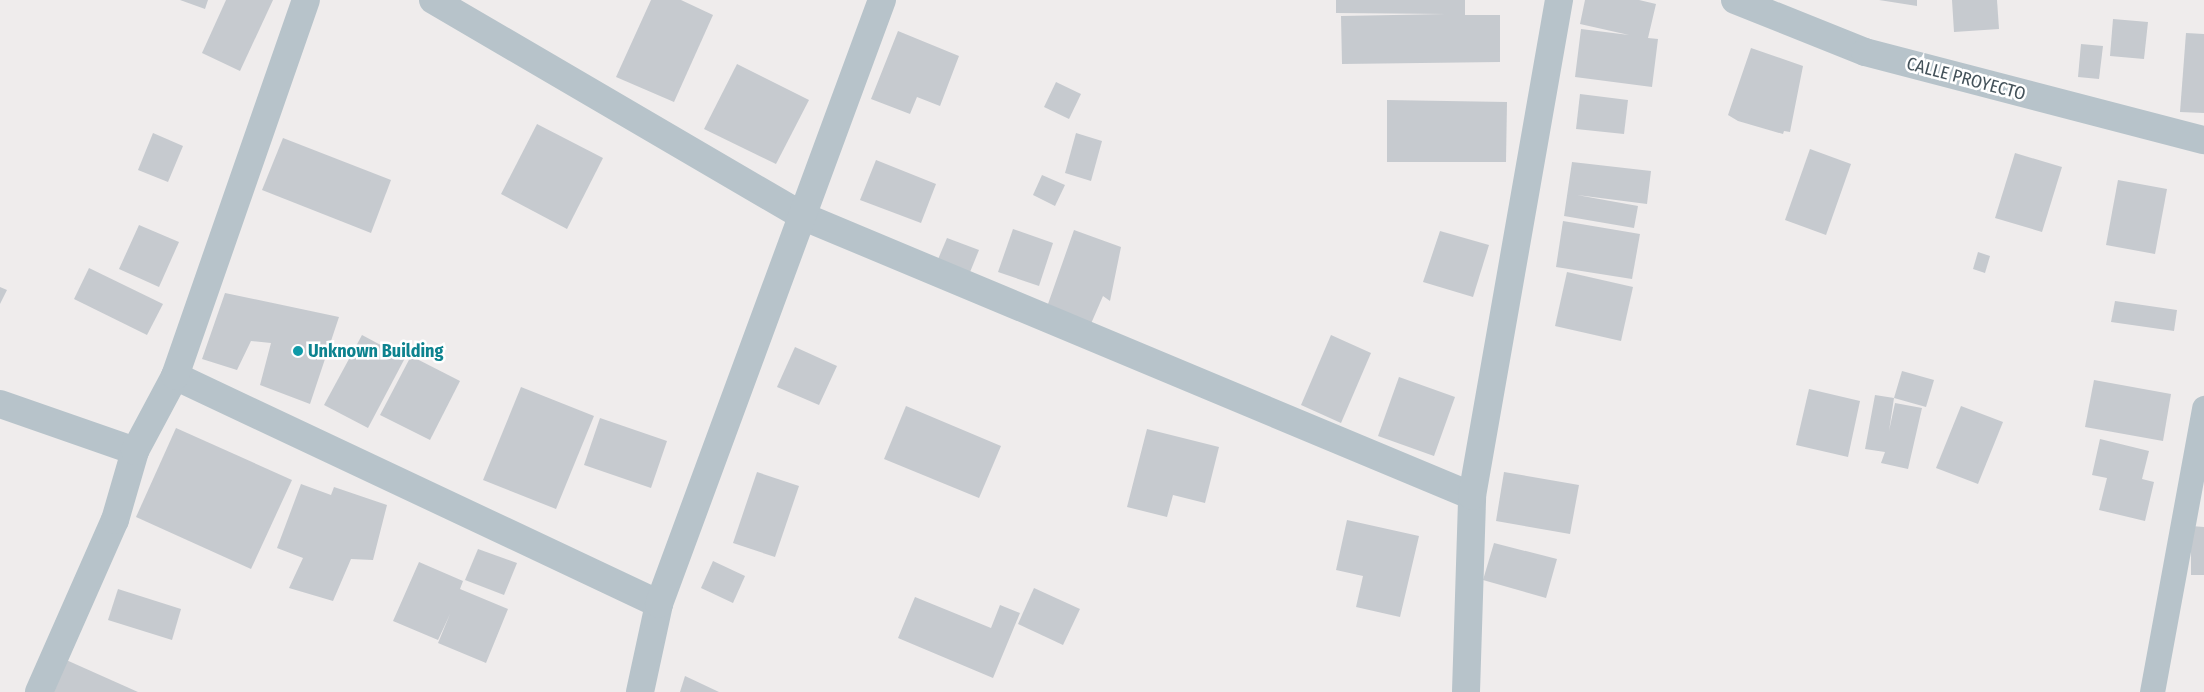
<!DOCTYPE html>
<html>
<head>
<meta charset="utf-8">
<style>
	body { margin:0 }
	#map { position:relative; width:2204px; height:692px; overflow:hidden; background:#efecec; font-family:"Fira Sans Condensed",sans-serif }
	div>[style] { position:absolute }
	.building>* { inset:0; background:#c6cacf }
	.service>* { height:25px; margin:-12.5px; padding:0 12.5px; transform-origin:12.5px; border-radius:12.5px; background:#b7c3ca }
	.minor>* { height:28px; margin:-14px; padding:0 14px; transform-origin:14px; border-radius:14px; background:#b7c3ca }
	.dots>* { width:14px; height:14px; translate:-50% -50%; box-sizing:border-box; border:2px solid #fff; border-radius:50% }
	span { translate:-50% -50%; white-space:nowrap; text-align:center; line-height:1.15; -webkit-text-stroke:5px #fff; paint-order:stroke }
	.street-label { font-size:18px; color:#44525a }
	.culture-label { font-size:18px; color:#0d838f; font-weight:700 }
	.left { translate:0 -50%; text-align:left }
</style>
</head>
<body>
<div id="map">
	<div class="building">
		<div style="clip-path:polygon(180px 0,208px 0,205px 9px)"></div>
		<div style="clip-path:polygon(226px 0,273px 0,240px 71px,202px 53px)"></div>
		<div style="clip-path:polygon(651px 0,681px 0,713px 15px,674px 102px,616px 77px)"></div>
		<div style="clip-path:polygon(1336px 0,1465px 0,1465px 15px,1500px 15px,1500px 62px,1342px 64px,1341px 16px,1446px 14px,1336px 13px)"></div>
		<div style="clip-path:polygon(1585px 0,1639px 0,1656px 4px,1648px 38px,1658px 39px,1652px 87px,1575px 77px,1581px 29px,1629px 35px,1580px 24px)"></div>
		<div style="clip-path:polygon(1879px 0,1917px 0,1917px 6px)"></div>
		<div style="clip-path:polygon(1952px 0,1997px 0,1999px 29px,1954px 32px)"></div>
		<div style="clip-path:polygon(2113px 19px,2148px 22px,2144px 59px,2110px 56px)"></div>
		<div style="clip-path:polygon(898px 31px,959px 56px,940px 106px,917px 97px,910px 114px,871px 99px)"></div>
		<div style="clip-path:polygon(2186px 33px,2204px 34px,2204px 113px,2180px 112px)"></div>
		<div style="clip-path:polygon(2081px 44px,2103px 46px,2099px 79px,2078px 77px)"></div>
		<div style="clip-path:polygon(1751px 48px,1803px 66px,1790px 132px,1784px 131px,1783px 134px,1738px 121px,1728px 115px)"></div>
		<div style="clip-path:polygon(737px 64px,809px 100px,776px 164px,704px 129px)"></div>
		<div style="clip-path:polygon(1056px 82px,1081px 94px,1069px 119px,1044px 107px)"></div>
		<div style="clip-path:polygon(1580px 94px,1628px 100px,1624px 134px,1576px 129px)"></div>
		<div style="clip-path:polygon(1387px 100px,1507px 102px,1506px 162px,1387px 162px)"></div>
		<div style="clip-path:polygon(537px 124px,603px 158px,567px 229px,501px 194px)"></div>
		<div style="clip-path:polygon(153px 133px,183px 146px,168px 182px,138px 170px)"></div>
		<div style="clip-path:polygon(1076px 133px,1102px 141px,1091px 181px,1065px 173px)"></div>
		<div style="clip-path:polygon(283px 138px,391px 180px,371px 233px,262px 190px)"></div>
		<div style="clip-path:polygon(1810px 149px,1851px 164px,1826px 235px,1785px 220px)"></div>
		<div style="clip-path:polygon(2015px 153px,2062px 167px,2042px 232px,1995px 218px)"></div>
		<div style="clip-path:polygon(876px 160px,936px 184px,921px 223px,860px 200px)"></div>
		<div style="clip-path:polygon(1572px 162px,1651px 171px,1647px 204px,1577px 195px,1638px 206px,1634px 228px,1564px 216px)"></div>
		<div style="clip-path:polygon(1042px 175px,1065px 185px,1055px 206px,1033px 195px)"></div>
		<div style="clip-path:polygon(2118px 180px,2167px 189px,2155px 254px,2106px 245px)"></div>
		<div style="clip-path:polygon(1563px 221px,1640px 234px,1632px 279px,1556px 267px)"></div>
		<div style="clip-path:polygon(139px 225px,179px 242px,159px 287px,119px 269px)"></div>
		<div style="clip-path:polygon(1013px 229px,1053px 243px,1039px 286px,998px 272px)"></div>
		<div style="clip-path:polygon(1074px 230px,1121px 247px,1110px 301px,1103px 296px,1090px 326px,1048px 304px)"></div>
		<div style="clip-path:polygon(1440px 231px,1489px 245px,1473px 297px,1423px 282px)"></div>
		<div style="clip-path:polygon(947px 238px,979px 250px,968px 277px,936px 264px)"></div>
		<div style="clip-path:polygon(1978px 252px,1990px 256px,1985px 273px,1973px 269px)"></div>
		<div style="clip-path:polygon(89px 268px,163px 304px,147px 335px,74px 299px)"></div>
		<div style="clip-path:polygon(1567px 272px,1633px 287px,1621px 341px,1555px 326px)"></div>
		<div style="clip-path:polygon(0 287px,7px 290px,0 304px)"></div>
		<div style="clip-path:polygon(225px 293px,339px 317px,310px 404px,260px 385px,271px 343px,251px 341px,237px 370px,202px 359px)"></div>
		<div style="clip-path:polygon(2115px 301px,2177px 310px,2174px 331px,2111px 322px)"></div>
		<div style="clip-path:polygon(362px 335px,405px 358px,368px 428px,324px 405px)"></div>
		<div style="clip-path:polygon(1331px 335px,1371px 353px,1341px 423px,1301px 405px)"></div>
		<div style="clip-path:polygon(795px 347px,837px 366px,819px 405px,777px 387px)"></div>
		<div style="clip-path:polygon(411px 356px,460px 381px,430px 440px,380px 415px)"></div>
		<div style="clip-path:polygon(1902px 371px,1934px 380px,1926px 407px,1894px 398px)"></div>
		<div style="clip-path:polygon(1399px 377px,1455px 397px,1434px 456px,1378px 436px)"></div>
		<div style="clip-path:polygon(2094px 380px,2171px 394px,2163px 441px,2085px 427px)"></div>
		<div style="clip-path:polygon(521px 387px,594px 416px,556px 509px,483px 480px)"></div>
		<div style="clip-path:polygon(1809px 389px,1860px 401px,1848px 457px,1796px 445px)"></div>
		<div style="clip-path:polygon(1875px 395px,1894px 398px,1889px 431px,1895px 403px,1922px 408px,1908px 469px,1881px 463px,1885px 452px,1865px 449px)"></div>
		<div style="clip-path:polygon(906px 406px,1001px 446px,979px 498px,884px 459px)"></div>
		<div style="clip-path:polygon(1961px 406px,2003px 422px,1978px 484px,1936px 468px)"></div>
		<div style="clip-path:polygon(600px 418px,667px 441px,651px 488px,584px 465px)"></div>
		<div style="clip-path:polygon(176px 428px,292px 480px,251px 569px,136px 517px)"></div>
		<div style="clip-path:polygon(1147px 429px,1219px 447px,1205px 503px,1173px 495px,1167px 517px,1127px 507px)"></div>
		<div style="clip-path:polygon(2100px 439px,2149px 451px,2142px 479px,2154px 482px,2145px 521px,2099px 510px,2107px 478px,2092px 475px)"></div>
		<div style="clip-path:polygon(757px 472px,799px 486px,775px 557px,733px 543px)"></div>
		<div style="clip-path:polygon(1504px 472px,1579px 485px,1570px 534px,1496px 521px)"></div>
		<div style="clip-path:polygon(301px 484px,331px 495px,334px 487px,387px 505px,373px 560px,351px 559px,333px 601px,289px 588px,303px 558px,277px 548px)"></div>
		<div style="clip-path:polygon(1347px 520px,1419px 536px,1400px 617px,1356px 607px,1363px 576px,1336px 570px)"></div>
		<div style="clip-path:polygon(2191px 526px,2204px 527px,2204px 575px,2191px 575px)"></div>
		<div style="clip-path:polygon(1494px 543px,1557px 559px,1546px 598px,1483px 580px)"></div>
		<div style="clip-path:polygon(478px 549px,517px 563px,504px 595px,465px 580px)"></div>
		<div style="clip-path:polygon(713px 561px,745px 576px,733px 603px,701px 588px)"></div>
		<div style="clip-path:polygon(419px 562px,463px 581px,460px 589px,508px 609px,486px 663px,438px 643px,450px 614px,438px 640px,393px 621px)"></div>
		<div style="clip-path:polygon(1034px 588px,1080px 609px,1063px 645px,1018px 624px)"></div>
		<div style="clip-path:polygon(118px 589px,181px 609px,172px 640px,108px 620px)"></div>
		<div style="clip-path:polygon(915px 597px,991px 628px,1000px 605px,1020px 613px,993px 678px,898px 638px)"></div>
		<div style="clip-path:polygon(64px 659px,138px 692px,50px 692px)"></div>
		<div style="clip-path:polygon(685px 676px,719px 692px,680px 692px)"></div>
	</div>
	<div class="service">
		<div style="left:2152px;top:692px;width:289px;rotate:-79.6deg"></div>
	</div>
	<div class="minor">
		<div style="left:433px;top:0;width:428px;rotate:30.3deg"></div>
		<div style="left:802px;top:216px;width:726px;rotate:22.68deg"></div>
		<div style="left:1735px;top:0;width:140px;rotate:21.8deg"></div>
		<div style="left:1865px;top:52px;width:350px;rotate:14.6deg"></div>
		<div style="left:175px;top:376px;width:535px;rotate:25.22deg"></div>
		<div style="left:0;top:404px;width:143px;rotate:19.2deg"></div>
		<div style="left:39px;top:692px;width:188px;rotate:-66.2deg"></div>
		<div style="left:115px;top:520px;width:72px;rotate:-73.8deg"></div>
		<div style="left:135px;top:451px;width:85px;rotate:-61.9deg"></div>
		<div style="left:175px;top:376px;width:398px;rotate:-70.8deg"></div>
		<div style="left:640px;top:692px;width:90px;rotate:-77.8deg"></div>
		<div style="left:659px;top:604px;width:644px;rotate:-69.74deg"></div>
		<div style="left:1466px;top:692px;width:196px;rotate:-88.2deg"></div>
		<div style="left:1472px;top:496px;width:504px;rotate:-80.05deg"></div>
	</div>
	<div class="dots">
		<div style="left:298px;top:351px;background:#0f9aa8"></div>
	</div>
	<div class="street-label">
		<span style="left:1966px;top:79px;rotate:15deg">CALLE PROYECTO</span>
	</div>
	<div class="culture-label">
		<span class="left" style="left:308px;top:351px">Unknown Building</span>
	</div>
</div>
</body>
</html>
